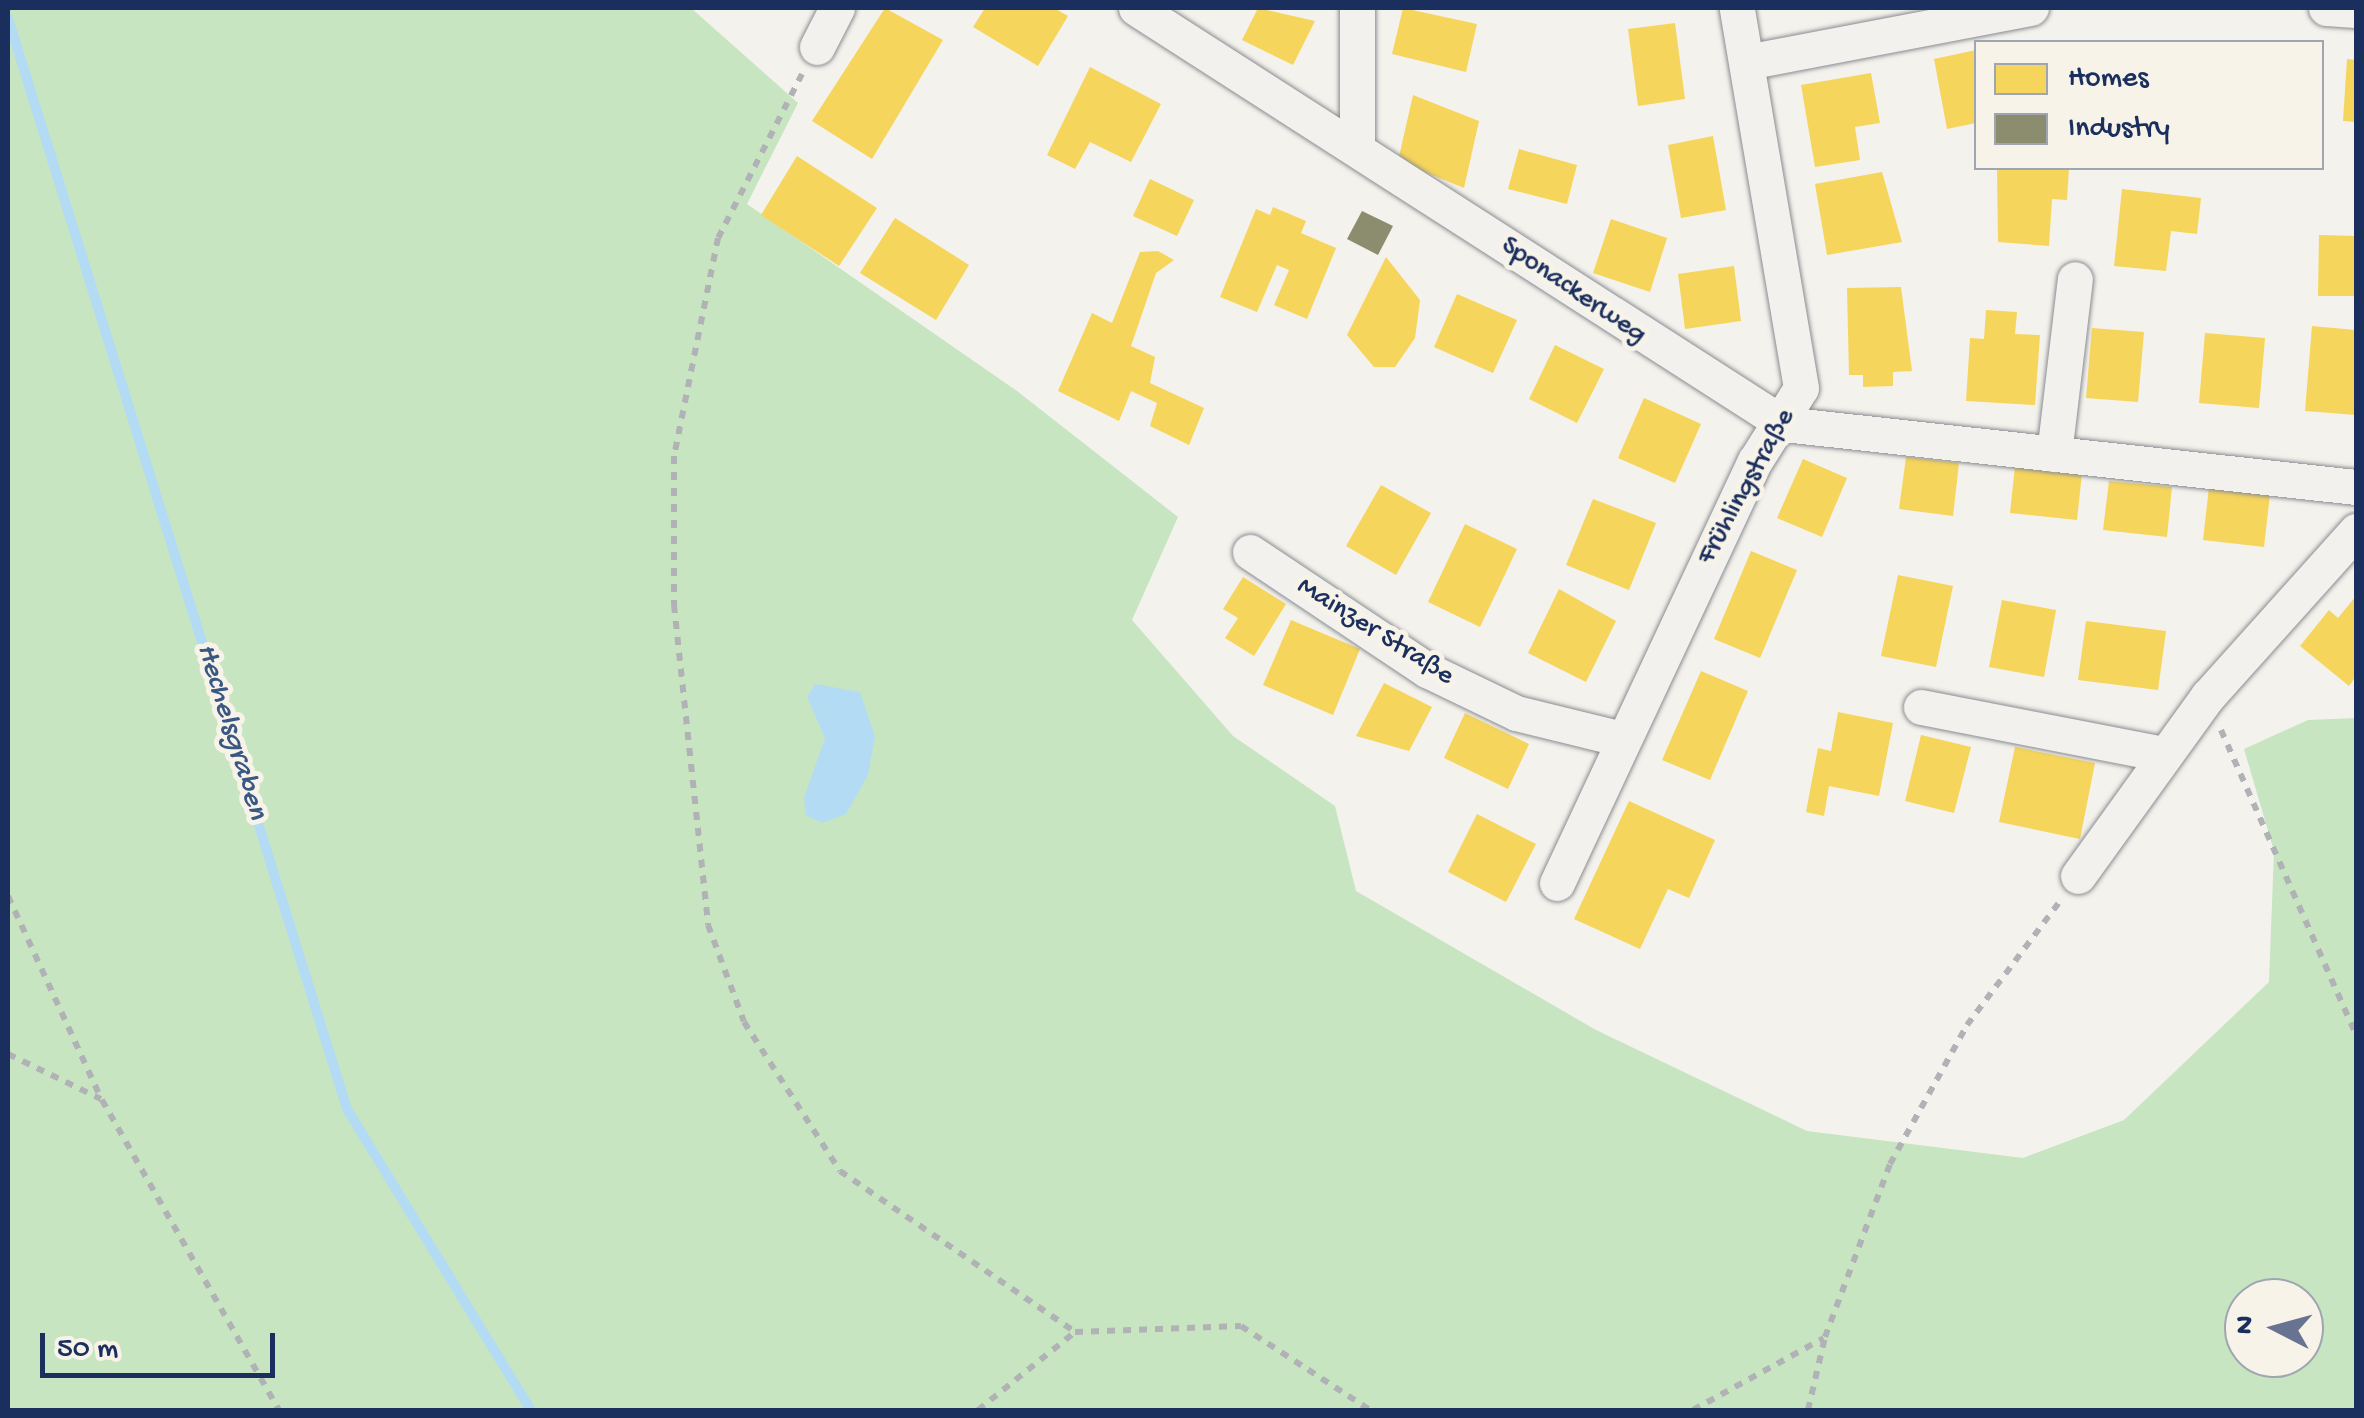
<!DOCTYPE html>
<html>
<head>
<meta charset="utf-8">
<style>
	body { margin:0 }
	#map { position:relative; width:2364px; height:1418px; overflow:hidden; background:#f4f2ec; font-family:"Gochi Hand",sans-serif }
	div>[style] { position:absolute }
	.green>* { inset:0; background:#c7e5c1 }
	.water>* { inset:0; background:#b3dcf4 }
	.homes>* { inset:0; background:#f6d55c }
	.industry>* { inset:0; background:#8c8c6e }
	.stream>* { height:10px; margin:-5px; padding:0 5px; transform-origin:5px; border-radius:5px; background:#b3dcf4 }
	.path>* { height:6px; margin-top:-3px; transform-origin:0; background:repeating-linear-gradient(90deg,#b1b2b5 0 8px,transparent 0 16px) }
	.roads { filter:drop-shadow(0 0 2px #898c92) drop-shadow(0 0 2px #898c92) }
	.minor>* { height:35px; margin:-17.5px; padding:0 17.5px; transform-origin:17.5px; border-radius:17.5px; background:#f2f1ed }
	span { translate:-50% -50%; white-space:nowrap; text-align:center; line-height:1.15; -webkit-text-stroke:10px #f7f3e8; paint-order:stroke }
	.street-label { font-size:28px; color:#1b2f5e }
	.water-label { font-size:30px; color:#3a5884; font-style:italic }
	.frame { position:absolute; inset:0; border:10px solid #1b2f5e; pointer-events:none }
	.legend { position:absolute; left:1974px; top:40px; width:350px; height:130px; box-sizing:border-box; background:#f7f3e8; border:2px solid #9fa5b1; margin:0; padding:12px 18px; list-style:none; font-size:30px; color:#1b2f5e }
	.legend li { display:flex; align-items:center; gap:20px; height:50px }
	.legend b { width:50px; border:2px solid #9fa5b1 }
	.north { position:absolute; left:2224px; top:1278px; width:100px; height:100px; box-sizing:border-box; background:#f7f3e8; border:2px solid #9fa5b1; border-radius:50%; rotate:276deg; font-size:28px; font-weight:700; line-height:40px; text-align:center; color:#1b2f5e }
	.north::after { content:''; display:block; margin:auto; width:35px; height:45px; background:#677390; clip-path:polygon(50% 0,100% 100%,50% 72%,0 100%) }
	.scale { position:absolute; left:40px; top:1333px; width:235px; height:45px; box-sizing:border-box; border:5px solid #1b2f5e; border-top:0; padding-left:12px; font-size:30px; line-height:35px; white-space:nowrap; color:#1b2f5e; -webkit-text-stroke:8px #f7f3e8; paint-order:stroke }
</style>
</head>
<body>
<div id="map">
	<div class="green">
		<div style="clip-path:polygon(evenodd,8px 8px,691px 8px,798px 103px,747px 204px,1017px 391px,1178px 517px,1132px 620px,1233px 736px,1335px 806px,1356px 891px,1596px 1030px,1807px 1131px,2023px 1158px,2124px 1120px,2269px 982px,2274px 851px,2244px 749px,2308px 720px,2356px 718px,2356px 1410px,8px 1410px,8px 8px,2244px 1298px,2304px 1298px,2304px 1358px,2244px 1358px,2244px 1298px)"></div>
	</div>
	<div class="water">
		<div style="clip-path:polygon(815px 684px,860px 692px,875px 736px,868px 775px,846px 814px,822px 823px,806px 815px,804px 798px,825px 738px,807px 697px)"></div>
	</div>
	<div class="homes">
		<div style="clip-path:polygon(885px 8px,943px 40px,872px 159px,812px 121px)"></div>
		<div style="clip-path:polygon(985px 8px,1054px 8px,1068px 16px,1038px 66px,973px 27px)"></div>
		<div style="clip-path:polygon(1258px 8px,1315px 21px,1293px 65px,1242px 40px)"></div>
		<div style="clip-path:polygon(1403px 8px,1477px 24px,1466px 72px,1392px 54px)"></div>
		<div style="clip-path:polygon(1675px 23px,1685px 99px,1638px 106px,1628px 29px)"></div>
		<div style="clip-path:polygon(1976px 50px,1976px 123px,1947px 129px,1934px 59px)"></div>
		<div style="clip-path:polygon(2347px 59px,2356px 60px,2356px 122px,2343px 121px)"></div>
		<div style="clip-path:polygon(1090px 67px,1161px 104px,1131px 162px,1090px 142px,1075px 169px,1047px 155px)"></div>
		<div style="clip-path:polygon(1871px 73px,1880px 123px,1855px 127px,1860px 160px,1815px 167px,1801px 85px)"></div>
		<div style="clip-path:polygon(1413px 95px,1479px 121px,1464px 188px,1398px 161px)"></div>
		<div style="clip-path:polygon(1713px 136px,1726px 210px,1681px 218px,1668px 145px)"></div>
		<div style="clip-path:polygon(1519px 149px,1577px 165px,1567px 204px,1508px 189px)"></div>
		<div style="clip-path:polygon(797px 156px,877px 208px,839px 266px,761px 215px)"></div>
		<div style="clip-path:polygon(1997px 168px,2069px 168px,2067px 200px,2052px 199px,2049px 246px,1998px 242px)"></div>
		<div style="clip-path:polygon(1882px 172px,1902px 242px,1827px 255px,1815px 184px)"></div>
		<div style="clip-path:polygon(1150px 179px,1194px 200px,1177px 236px,1133px 216px)"></div>
		<div style="clip-path:polygon(2122px 189px,2201px 198px,2197px 234px,2171px 231px,2166px 271px,2114px 266px)"></div>
		<div style="clip-path:polygon(1273px 207px,1306px 221px,1301px 233px,1336px 248px,1307px 319px,1274px 305px,1289px 270px,1277px 265px,1257px 312px,1220px 297px,1256px 209px,1270px 215px)"></div>
		<div style="clip-path:polygon(895px 218px,969px 265px,936px 320px,860px 273px)"></div>
		<div style="clip-path:polygon(1611px 219px,1667px 238px,1650px 292px,1593px 273px)"></div>
		<div style="clip-path:polygon(2319px 235px,2356px 236px,2356px 296px,2318px 296px)"></div>
		<div style="clip-path:polygon(1158px 251px,1174px 260px,1156px 273px,1131px 346px,1155px 357px,1150px 383px,1204px 408px,1189px 445px,1150px 426px,1157px 403px,1131px 391px,1119px 421px,1058px 391px,1092px 313px,1112px 323px,1140px 252px)"></div>
		<div style="clip-path:polygon(1386px 257px,1420px 300px,1415px 338px,1395px 367px,1374px 367px,1347px 335px)"></div>
		<div style="clip-path:polygon(1734px 266px,1741px 321px,1685px 329px,1678px 274px)"></div>
		<div style="clip-path:polygon(1901px 287px,1912px 371px,1893px 372px,1893px 386px,1863px 387px,1863px 375px,1849px 375px,1847px 288px)"></div>
		<div style="clip-path:polygon(1457px 294px,1517px 320px,1493px 373px,1434px 347px)"></div>
		<div style="clip-path:polygon(1986px 310px,2017px 312px,2015px 334px,2040px 335px,2035px 405px,1966px 401px,1970px 338px,1984px 339px)"></div>
		<div style="clip-path:polygon(2312px 326px,2356px 330px,2356px 415px,2305px 411px)"></div>
		<div style="clip-path:polygon(2092px 328px,2144px 332px,2138px 402px,2086px 398px)"></div>
		<div style="clip-path:polygon(2205px 333px,2265px 338px,2259px 408px,2199px 403px)"></div>
		<div style="clip-path:polygon(1555px 345px,1604px 369px,1577px 423px,1529px 399px)"></div>
		<div style="clip-path:polygon(1644px 398px,1701px 424px,1675px 483px,1618px 458px)"></div>
		<div style="clip-path:polygon(1906px 457px,1959px 463px,1953px 516px,1899px 509px)"></div>
		<div style="clip-path:polygon(1803px 459px,1847px 478px,1822px 537px,1777px 518px)"></div>
		<div style="clip-path:polygon(2015px 466px,2082px 473px,2077px 520px,2010px 513px)"></div>
		<div style="clip-path:polygon(2109px 481px,2172px 487px,2167px 537px,2103px 530px)"></div>
		<div style="clip-path:polygon(1381px 485px,1431px 513px,1396px 575px,1346px 546px)"></div>
		<div style="clip-path:polygon(2209px 487px,2270px 494px,2264px 547px,2203px 540px)"></div>
		<div style="clip-path:polygon(1593px 499px,1656px 523px,1629px 590px,1566px 565px)"></div>
		<div style="clip-path:polygon(1465px 524px,1517px 549px,1480px 627px,1428px 602px)"></div>
		<div style="clip-path:polygon(1751px 551px,1797px 570px,1760px 658px,1714px 639px)"></div>
		<div style="clip-path:polygon(1898px 575px,1953px 586px,1936px 667px,1881px 656px)"></div>
		<div style="clip-path:polygon(1243px 577px,1286px 604px,1254px 656px,1225px 638px,1238px 618px,1223px 609px)"></div>
		<div style="clip-path:polygon(1559px 589px,1616px 621px,1586px 682px,1528px 653px)"></div>
		<div style="clip-path:polygon(2356px 596px,2356px 676px,2349px 686px,2300px 646px,2329px 610px,2338px 618px)"></div>
		<div style="clip-path:polygon(2002px 600px,2056px 610px,2044px 677px,1989px 667px)"></div>
		<div style="clip-path:polygon(1291px 620px,1360px 649px,1333px 715px,1263px 685px)"></div>
		<div style="clip-path:polygon(2086px 621px,2166px 631px,2158px 690px,2078px 680px)"></div>
		<div style="clip-path:polygon(1701px 671px,1748px 691px,1710px 780px,1662px 760px)"></div>
		<div style="clip-path:polygon(1384px 683px,1432px 707px,1409px 751px,1356px 736px)"></div>
		<div style="clip-path:polygon(1838px 712px,1893px 723px,1879px 796px,1829px 786px,1824px 816px,1806px 812px,1818px 748px,1831px 751px)"></div>
		<div style="clip-path:polygon(1465px 713px,1529px 744px,1508px 789px,1444px 758px)"></div>
		<div style="clip-path:polygon(1921px 735px,1971px 747px,1954px 813px,1905px 801px)"></div>
		<div style="clip-path:polygon(2015px 747px,2095px 763px,2080px 839px,1999px 822px)"></div>
		<div style="clip-path:polygon(1629px 801px,1715px 840px,1689px 898px,1668px 889px,1640px 949px,1574px 919px)"></div>
		<div style="clip-path:polygon(1477px 814px,1536px 844px,1506px 902px,1448px 872px)"></div>
	</div>
	<div class="industry">
		<div style="clip-path:polygon(1362px 211px,1393px 226px,1378px 255px,1347px 239px)"></div>
	</div>
	<div class="stream">
		<div style="left:8px;top:18px;width:1142px;rotate:72.74deg"></div>
		<div style="left:347px;top:1109px;width:353px;rotate:58.6deg"></div>
	</div>
	<div class="path">
		<div style="left:802px;top:74px;width:184px;rotate:117.1deg"></div>
		<div style="left:718px;top:238px;width:222px;rotate:101.4deg"></div>
		<div style="left:674px;top:456px;width:149px;rotate:90deg"></div>
		<div style="left:674px;top:605px;width:322px;rotate:83.9deg"></div>
		<div style="left:708px;top:925px;width:103px;rotate:69.6deg"></div>
		<div style="left:744px;top:1022px;width:177px;rotate:57.2deg"></div>
		<div style="left:840px;top:1171px;width:285px;rotate:34.4deg"></div>
		<div style="left:1075px;top:1332px;width:166px;rotate:-2.1deg"></div>
		<div style="left:1241px;top:1326px;width:154px;rotate:33.1deg"></div>
		<div style="left:2221px;top:730px;width:333px;rotate:66.1deg"></div>
		<div style="left:8px;top:896px;width:225px;rotate:65.3deg"></div>
		<div style="left:102px;top:1100px;width:357px;rotate:60.3deg"></div>
		<div style="left:8px;top:1054px;width:103px;rotate:25.8deg"></div>
		<div style="left:978px;top:1410px;width:124px;rotate:-38.8deg"></div>
		<div style="left:1693px;top:1410px;width:149px;rotate:-28.8deg"></div>
		<div style="left:1808px;top:1410px;width:75px;rotate:-76.9deg"></div>
		<div style="left:1825px;top:1337px;width:185px;rotate:-69.4deg"></div>
		<div style="left:1890px;top:1164px;width:159px;rotate:-61deg"></div>
		<div style="left:1967px;top:1025px;width:155px;rotate:-53.1deg"></div>
	</div>
	<div class="roads">
		<div class="minor">
			<div style="left:1136px;top:8px;width:770px;rotate:32.7deg"></div>
			<div style="left:1784px;top:424px;width:575px;rotate:6.29deg"></div>
			<div style="left:2326px;top:8px;width:30px;rotate:4deg"></div>
			<div style="left:817px;top:47px;width:44px;rotate:-62.9deg"></div>
			<div style="left:1752px;top:61px;width:284px;rotate:-10.8deg"></div>
			<div style="left:1357px;top:147px;width:139px;rotate:-90deg"></div>
			<div style="left:2054px;top:454px;width:176px;rotate:-83.2deg"></div>
			<div style="left:1250px;top:552px;width:213px;rotate:33.7deg"></div>
			<div style="left:1427px;top:670px;width:99px;rotate:25.8deg"></div>
			<div style="left:1516px;top:713px;width:105px;rotate:13.8deg"></div>
			<div style="left:1921px;top:707px;width:246px;rotate:11deg"></div>
			<div style="left:2078px;top:876px;width:222px;rotate:-54.2deg"></div>
			<div style="left:2208px;top:696px;width:222px;rotate:-48.1deg"></div>
			<div style="left:1557px;top:883px;width:466px;rotate:-64.9deg"></div>
			<div style="left:1755px;top:461px;width:86px;rotate:-57.8deg"></div>
			<div style="left:1801px;top:388px;width:385px;rotate:-99.6deg"></div>
		</div>
	</div>
	<div class="street-label">
		<span style="left:1573px;top:291px;rotate:34deg">Sponackerweg</span>
		<span style="left:1747px;top:487px;rotate:-61deg">Frühlingstraße</span>
		<span style="left:1375px;top:632px;rotate:32deg">Mainzer Straße</span>
	</div>
	<div class="water-label">
		<span style="left:230px;top:732px;rotate:73deg">Hechelsgraben</span>
	</div>
	<div class="frame"></div>
	<ul class="legend">
	<li><b style="height:28px;background:#f6d55c"></b>Homes</li>
	<li><b style="height:28px;background:#8c8c6e"></b>Industry</li>
	</ul>
	<div class="north">N</div>
	<div class="scale">50 m</div>
</div>
</body>
</html>
